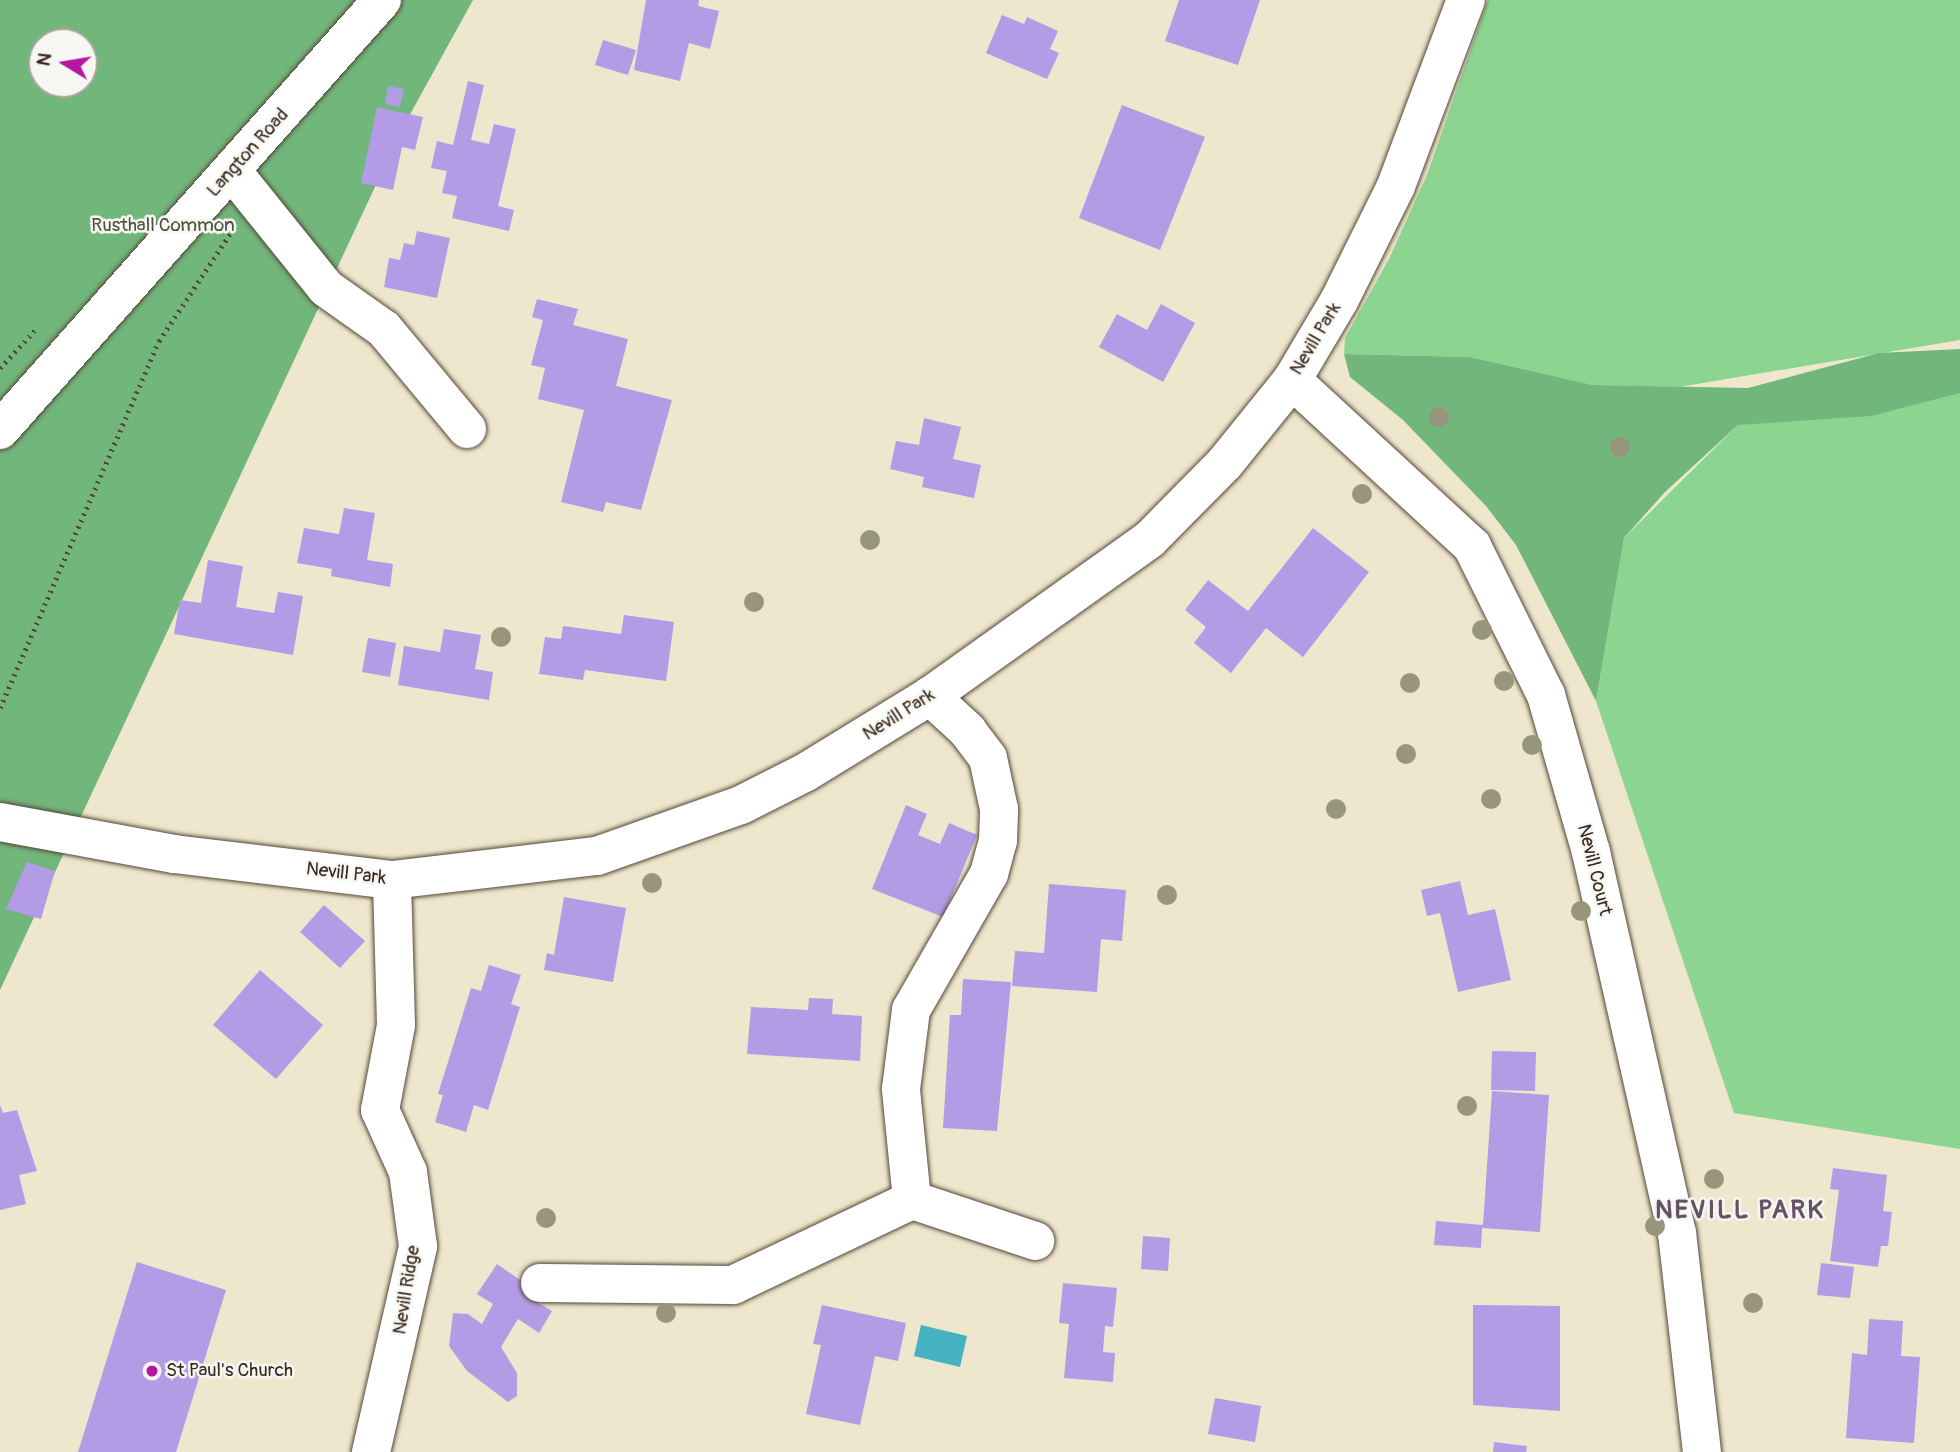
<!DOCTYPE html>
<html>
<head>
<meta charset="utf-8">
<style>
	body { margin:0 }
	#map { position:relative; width:1960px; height:1452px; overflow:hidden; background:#eee6cd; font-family:Pangolin,sans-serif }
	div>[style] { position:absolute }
	.green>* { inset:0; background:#8cd591 }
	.forest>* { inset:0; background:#71b67b }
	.water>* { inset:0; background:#45b2c1 }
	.building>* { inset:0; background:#b39ce5 }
	.path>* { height:4.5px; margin-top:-2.25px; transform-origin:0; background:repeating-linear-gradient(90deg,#564638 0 2px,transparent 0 7px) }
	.roads { filter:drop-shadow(0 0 2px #564638) drop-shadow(0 0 2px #564638) }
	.minor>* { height:38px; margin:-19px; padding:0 19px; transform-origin:19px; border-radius:19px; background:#fff }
	.major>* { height:38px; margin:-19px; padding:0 19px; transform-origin:19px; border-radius:19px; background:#fff }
	.trees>* { width:20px; height:20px; margin:-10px; border-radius:50%; background:#97967d }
	.dots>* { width:19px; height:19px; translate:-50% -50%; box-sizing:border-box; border:4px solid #f6f6f2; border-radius:50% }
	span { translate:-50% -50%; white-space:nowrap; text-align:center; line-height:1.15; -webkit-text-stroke:5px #f6f6f2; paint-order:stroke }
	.street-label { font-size:19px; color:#3b2a1e }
	.park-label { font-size:19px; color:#4f553b }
	.poi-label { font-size:19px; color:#3b2a1e }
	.left { translate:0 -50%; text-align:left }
	.district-label { font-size:26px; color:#655264; font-weight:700; letter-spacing:2px }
	.north { position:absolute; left:28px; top:28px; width:70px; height:70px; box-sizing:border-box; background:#f6f6f2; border:2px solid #aba49d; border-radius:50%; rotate:281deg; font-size:19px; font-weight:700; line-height:28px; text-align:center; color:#3b2a1e }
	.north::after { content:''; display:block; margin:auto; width:24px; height:32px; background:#b5179e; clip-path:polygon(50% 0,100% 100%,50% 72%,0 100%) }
</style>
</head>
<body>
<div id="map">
	<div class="green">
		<div style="clip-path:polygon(1488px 0,1960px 0,1960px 340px,1679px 387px,1593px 385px,1470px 357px,1344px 354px,1345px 338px,1389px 259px,1427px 175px)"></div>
		<div style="clip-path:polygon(1960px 386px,1960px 1149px,1734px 1113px,1596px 701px,1624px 538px,1738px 425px)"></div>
	</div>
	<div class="forest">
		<div style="clip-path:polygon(evenodd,0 0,473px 0,402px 129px,0 990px,0 0,42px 42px,84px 42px,84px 84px,42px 84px,42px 42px)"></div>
		<div style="clip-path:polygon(1960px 349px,1960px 393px,1871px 416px,1738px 425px,1665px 492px,1624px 538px,1596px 701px,1516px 545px,1486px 506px,1403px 420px,1350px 377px,1344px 354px,1470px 357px,1593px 385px,1748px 388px,1879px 353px)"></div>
	</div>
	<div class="water">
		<div style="clip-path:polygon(921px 1325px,967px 1336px,960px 1367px,914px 1356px)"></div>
	</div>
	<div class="building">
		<div style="clip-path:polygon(646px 0,699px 0,698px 6px,719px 11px,710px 49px,689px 43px,680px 81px,634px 70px)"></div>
		<div style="clip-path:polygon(1179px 0,1260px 0,1238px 65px,1165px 41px)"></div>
		<div style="clip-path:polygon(1002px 15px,1024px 24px,1027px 17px,1058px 31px,1050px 49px,1059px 53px,1047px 79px,986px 53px)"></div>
		<div style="clip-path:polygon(603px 40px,636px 50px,628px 75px,595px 65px)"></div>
		<div style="clip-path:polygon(468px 81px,484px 85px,471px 140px,489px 144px,494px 124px,516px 129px,498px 206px,514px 210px,509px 231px,452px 218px,457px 196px,442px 193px,447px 171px,431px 168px,437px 141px,453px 145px)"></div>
		<div style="clip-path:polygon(388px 86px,404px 89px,400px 107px,385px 104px)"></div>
		<div style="clip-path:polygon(1122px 105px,1205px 137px,1160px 250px,1079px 218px)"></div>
		<div style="clip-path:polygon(377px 107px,423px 117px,415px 150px,402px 147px,393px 190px,361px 183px)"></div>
		<div style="clip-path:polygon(417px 231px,450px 238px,437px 298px,384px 287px,389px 258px,400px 260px,404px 243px,414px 245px)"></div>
		<div style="clip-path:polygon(537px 299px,578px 309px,573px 325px,628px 339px,616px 386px,672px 400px,641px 510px,606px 502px,603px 512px,561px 502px,584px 410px,538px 399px,545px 368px,531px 365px,543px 320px,532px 317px)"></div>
		<div style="clip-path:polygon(1161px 304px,1195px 323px,1163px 382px,1099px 347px,1117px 314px,1147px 330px)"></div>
		<div style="clip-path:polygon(924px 418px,961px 427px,953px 459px,981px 465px,974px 498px,922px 487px,924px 477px,890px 469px,896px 441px,919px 445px)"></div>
		<div style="clip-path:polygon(344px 508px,375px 513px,367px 560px,393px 564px,390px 587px,331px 576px,332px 569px,297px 563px,304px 528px,339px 534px)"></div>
		<div style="clip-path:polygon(1313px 528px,1369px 572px,1303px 657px,1266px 628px,1231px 673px,1194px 643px,1206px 627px,1185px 610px,1208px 580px,1248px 611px)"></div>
		<div style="clip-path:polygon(208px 560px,243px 566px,236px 607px,274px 613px,278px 592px,303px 596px,293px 655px,174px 634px,180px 600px,201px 603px)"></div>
		<div style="clip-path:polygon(624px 615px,674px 622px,666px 681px,585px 670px,583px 680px,539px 674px,545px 637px,561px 639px,563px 626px,621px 634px)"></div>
		<div style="clip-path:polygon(444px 629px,481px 635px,475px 669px,493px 672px,489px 700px,398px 685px,404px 646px,440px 652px)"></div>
		<div style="clip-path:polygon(368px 638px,396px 643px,390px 677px,362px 672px)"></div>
		<div style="clip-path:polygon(906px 805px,927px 814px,918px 835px,940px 844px,949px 823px,977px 835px,943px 917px,872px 889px)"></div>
		<div style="clip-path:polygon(27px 862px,55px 871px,41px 919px,6px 909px)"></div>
		<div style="clip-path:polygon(1460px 881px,1468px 915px,1495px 909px,1511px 980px,1458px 992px,1440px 913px,1427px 916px,1421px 890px)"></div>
		<div style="clip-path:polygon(1049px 884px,1126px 890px,1122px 941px,1101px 939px,1097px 992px,1012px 986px,1015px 951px,1044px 953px)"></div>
		<div style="clip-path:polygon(564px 897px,626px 908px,613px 982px,544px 970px,547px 953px,554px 955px)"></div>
		<div style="clip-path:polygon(324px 905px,365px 941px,340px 968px,300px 932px)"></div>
		<div style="clip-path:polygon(489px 965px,521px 975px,511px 1004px,520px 1007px,488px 1110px,474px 1105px,466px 1132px,435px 1122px,443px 1095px,438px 1094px,471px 988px,481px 991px)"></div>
		<div style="clip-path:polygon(260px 970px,323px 1025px,276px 1079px,213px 1025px)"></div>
		<div style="clip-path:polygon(963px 979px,1011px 982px,997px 1131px,943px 1128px,950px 1015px,961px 1015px)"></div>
		<div style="clip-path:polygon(809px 998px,833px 999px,832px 1014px,862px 1016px,860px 1061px,747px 1054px,751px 1007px,808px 1010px)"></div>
		<div style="clip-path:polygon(1492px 1051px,1536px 1052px,1535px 1091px,1491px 1090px)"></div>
		<div style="clip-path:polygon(1492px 1091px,1549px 1095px,1540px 1232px,1482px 1228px,1481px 1248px,1434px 1245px,1436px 1221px,1483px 1225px)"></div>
		<div style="clip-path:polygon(0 1105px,3px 1113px,17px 1110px,37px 1171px,19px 1175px,26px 1204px,0 1210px)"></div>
		<div style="clip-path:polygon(1833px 1168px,1887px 1175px,1883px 1211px,1892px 1212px,1888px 1246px,1881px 1246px,1878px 1267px,1830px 1261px,1839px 1190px,1830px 1189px)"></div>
		<div style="clip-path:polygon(1143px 1236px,1170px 1238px,1168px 1271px,1141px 1269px)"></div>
		<div style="clip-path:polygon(137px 1262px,226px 1290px,176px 1452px,78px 1452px)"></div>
		<div style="clip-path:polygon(1821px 1263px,1854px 1267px,1850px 1298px,1817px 1295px)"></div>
		<div style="clip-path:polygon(497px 1264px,536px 1291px,532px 1299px,552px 1311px,539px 1333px,518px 1319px,501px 1347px,517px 1373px,517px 1396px,508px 1402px,467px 1371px,449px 1346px,453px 1313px,468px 1314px,482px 1324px,493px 1304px,477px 1294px)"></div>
		<div style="clip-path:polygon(1063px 1283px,1117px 1288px,1113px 1327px,1105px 1326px,1103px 1352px,1115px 1353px,1113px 1382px,1064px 1378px,1069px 1324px,1059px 1323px)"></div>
		<div style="clip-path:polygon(822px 1305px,906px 1323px,898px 1361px,875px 1356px,860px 1425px,806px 1414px,821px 1345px,813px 1344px)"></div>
		<div style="clip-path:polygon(1473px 1305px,1560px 1306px,1560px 1411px,1473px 1405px)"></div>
		<div style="clip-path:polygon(1869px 1319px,1903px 1321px,1901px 1356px,1920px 1357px,1914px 1443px,1846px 1438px,1852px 1353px,1867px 1355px)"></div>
		<div style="clip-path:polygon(1215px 1398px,1261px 1406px,1255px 1442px,1208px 1434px)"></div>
		<div style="clip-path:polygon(1494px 1442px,1527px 1446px,1526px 1452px,1493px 1452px)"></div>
	</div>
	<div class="path">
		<div style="left:0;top:368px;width:52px;rotate:-47.4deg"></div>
		<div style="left:0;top:708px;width:400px;rotate:-66.6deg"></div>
		<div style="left:159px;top:341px;width:134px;rotate:-56.5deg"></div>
	</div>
	<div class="roads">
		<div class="minor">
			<div style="left:232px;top:171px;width:150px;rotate:51.2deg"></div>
			<div style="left:326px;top:288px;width:71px;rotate:35.3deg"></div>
			<div style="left:384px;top:329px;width:130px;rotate:50.3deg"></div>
			<div style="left:1292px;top:380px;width:245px;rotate:42.7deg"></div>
			<div style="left:1472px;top:546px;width:166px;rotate:63.6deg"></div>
			<div style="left:1546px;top:695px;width:163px;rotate:74deg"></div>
			<div style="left:1591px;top:852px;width:391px;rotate:77.3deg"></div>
			<div style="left:1677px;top:1233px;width:220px;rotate:83.5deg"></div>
			<div style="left:0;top:822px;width:177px;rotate:10.4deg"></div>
			<div style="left:174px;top:854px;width:220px;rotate:6.8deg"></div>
			<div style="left:392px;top:880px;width:206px;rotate:-6.7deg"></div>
			<div style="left:597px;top:856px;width:153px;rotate:-19.5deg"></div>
			<div style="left:741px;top:805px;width:73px;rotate:-26.9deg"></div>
			<div style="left:806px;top:772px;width:145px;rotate:-31.5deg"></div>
			<div style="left:930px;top:696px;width:270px;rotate:-35.5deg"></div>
			<div style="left:1150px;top:539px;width:107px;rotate:-45.4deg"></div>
			<div style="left:1225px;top:463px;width:107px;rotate:-51.1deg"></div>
			<div style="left:1292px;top:380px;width:92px;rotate:-59.3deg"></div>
			<div style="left:1339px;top:301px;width:128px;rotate:-63.6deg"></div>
			<div style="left:1396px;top:186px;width:199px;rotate:-69.4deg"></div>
			<div style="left:912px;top:1200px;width:112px;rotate:-95.7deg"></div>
			<div style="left:901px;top:1089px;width:80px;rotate:-82.8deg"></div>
			<div style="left:911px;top:1010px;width:157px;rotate:-60.2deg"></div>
			<div style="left:989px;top:874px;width:34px;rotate:-75deg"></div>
			<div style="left:998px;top:841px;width:32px;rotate:-88deg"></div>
			<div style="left:999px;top:809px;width:52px;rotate:-102.2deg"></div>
			<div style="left:988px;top:758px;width:34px;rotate:-127deg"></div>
			<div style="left:968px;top:731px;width:52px;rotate:-137.4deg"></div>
			<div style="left:540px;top:1283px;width:193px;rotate:0.6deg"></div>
			<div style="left:733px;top:1285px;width:198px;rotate:-25.4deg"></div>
			<div style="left:912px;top:1200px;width:130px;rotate:18.4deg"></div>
			<div style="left:371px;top:1452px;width:211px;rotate:-77.1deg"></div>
			<div style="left:418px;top:1246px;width:75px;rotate:-97.7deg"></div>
			<div style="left:408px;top:1172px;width:68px;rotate:-114.3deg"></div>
			<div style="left:380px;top:1110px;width:86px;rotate:-79.3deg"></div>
			<div style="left:396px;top:1025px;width:145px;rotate:-91.6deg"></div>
		</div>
		<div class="major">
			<div style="left:0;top:430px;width:575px;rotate:-48.38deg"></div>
		</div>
	</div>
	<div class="trees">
		<div style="left:1439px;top:417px"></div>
		<div style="left:1620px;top:447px"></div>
		<div style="left:1362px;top:494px"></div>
		<div style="left:870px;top:540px"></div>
		<div style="left:754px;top:602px"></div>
		<div style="left:1482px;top:630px"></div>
		<div style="left:501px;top:637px"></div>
		<div style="left:1504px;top:681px"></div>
		<div style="left:1410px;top:683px"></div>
		<div style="left:1532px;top:745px"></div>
		<div style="left:1406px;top:754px"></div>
		<div style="left:1491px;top:799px"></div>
		<div style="left:1336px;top:809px"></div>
		<div style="left:652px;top:883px"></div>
		<div style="left:1167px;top:895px"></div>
		<div style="left:1581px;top:911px"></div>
		<div style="left:1467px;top:1106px"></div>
		<div style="left:1714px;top:1179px"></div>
		<div style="left:546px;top:1218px"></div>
		<div style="left:1655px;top:1226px"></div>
		<div style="left:1753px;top:1303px"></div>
		<div style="left:666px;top:1313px"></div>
	</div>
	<div class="dots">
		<div style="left:152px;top:1371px;background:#b5179e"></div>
	</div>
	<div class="street-label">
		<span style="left:248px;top:153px;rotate:-48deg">Langton Road</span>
		<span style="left:1316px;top:339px;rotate:-59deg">Nevill Park</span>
		<span style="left:899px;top:715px;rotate:-32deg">Nevill Park</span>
		<span style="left:1594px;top:870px;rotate:76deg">Nevill Court</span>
		<span style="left:346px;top:874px;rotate:7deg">Nevill Park</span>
		<span style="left:407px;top:1290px;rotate:-81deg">Nevill Ridge</span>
	</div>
	<div class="park-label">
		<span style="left:163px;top:226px">Rusthall Common</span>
	</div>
	<div class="poi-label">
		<span class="left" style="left:166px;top:1371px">St Paul's Church</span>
	</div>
	<div class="district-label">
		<span style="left:1740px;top:1211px">NEVILL PARK</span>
	</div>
	<div class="north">N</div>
</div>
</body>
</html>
